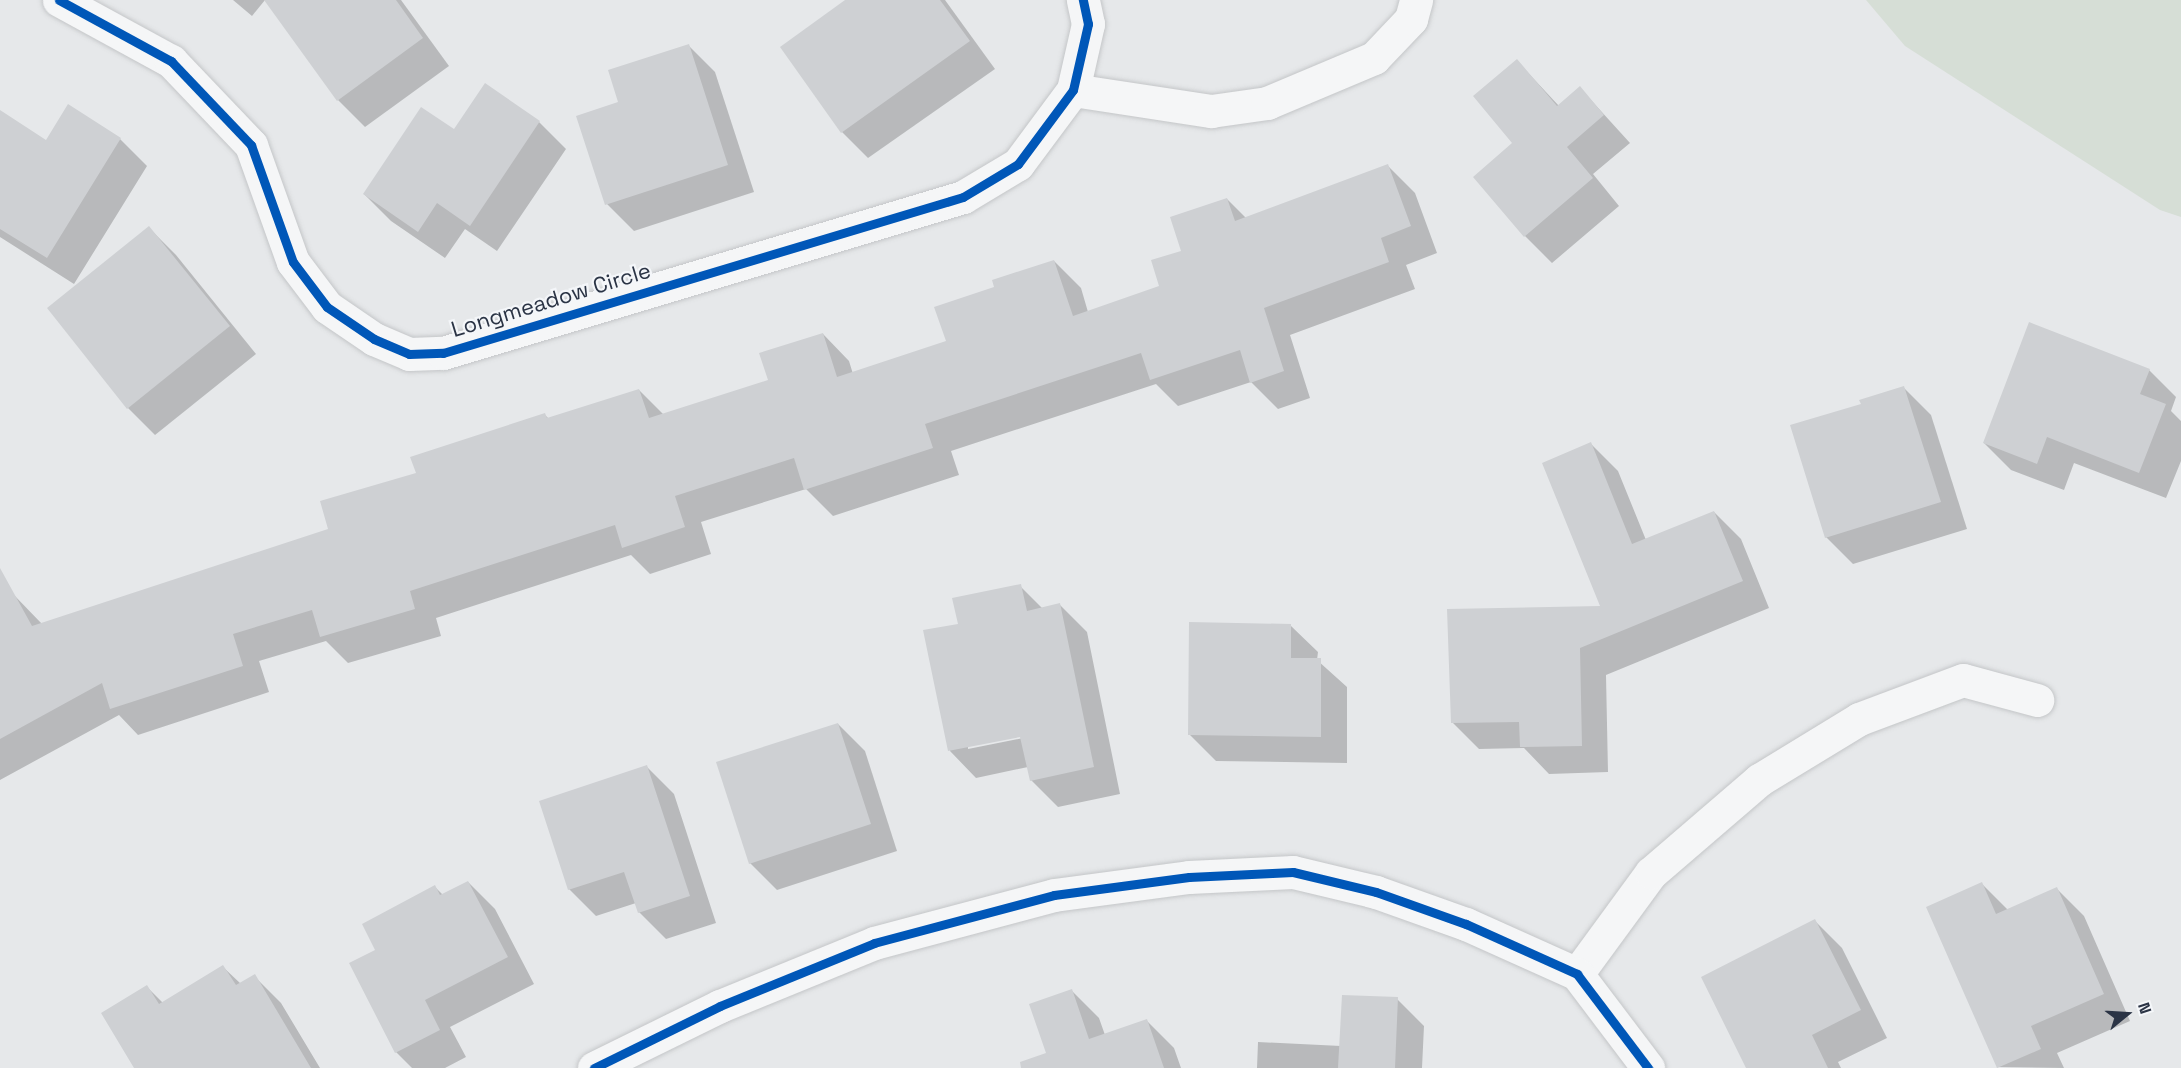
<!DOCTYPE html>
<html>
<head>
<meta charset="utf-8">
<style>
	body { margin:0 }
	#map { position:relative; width:2181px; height:1068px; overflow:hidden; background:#e6e8ea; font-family:"Space Grotesk",sans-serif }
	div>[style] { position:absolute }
	.green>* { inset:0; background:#d6ded6 }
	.shadow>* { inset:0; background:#0003 }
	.building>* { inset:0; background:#ced0d3 }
	.roads { filter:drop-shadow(0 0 2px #c4c6c8) drop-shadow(0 0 2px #c4c6c8) }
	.minor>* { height:33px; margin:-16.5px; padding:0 16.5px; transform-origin:16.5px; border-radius:16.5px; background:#f5f6f7 }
	.cycleway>* { height:9px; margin:-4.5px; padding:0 4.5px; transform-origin:4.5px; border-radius:4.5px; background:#0057b8 }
	span { translate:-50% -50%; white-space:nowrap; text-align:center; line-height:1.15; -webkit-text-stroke:4.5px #f4f6f9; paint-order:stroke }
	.street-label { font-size:22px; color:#2b3445 }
	.north { position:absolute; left:2097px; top:984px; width:60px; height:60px; -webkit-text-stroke:4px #f4f6f9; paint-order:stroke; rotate:72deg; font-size:16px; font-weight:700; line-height:24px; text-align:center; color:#2b3445 }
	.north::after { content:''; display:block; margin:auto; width:21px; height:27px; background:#2b3445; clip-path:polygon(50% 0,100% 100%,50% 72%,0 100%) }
</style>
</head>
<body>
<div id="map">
	<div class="green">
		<div style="clip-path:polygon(1866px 0,2181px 0,2181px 217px,2160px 210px,1905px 46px)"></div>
	</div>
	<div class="shadow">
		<div style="clip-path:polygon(233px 0,265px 0,252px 16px)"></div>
		<div style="clip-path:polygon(266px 0,401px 0,449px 66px,365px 127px,338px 100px)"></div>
		<div style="clip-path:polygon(848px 0,945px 0,995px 69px,868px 158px,842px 132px)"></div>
		<div style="clip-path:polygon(688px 45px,715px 72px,754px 192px,634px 231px,607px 204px,620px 103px)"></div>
		<div style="clip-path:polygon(1517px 61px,1559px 106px,1580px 88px,1630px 143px,1593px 174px,1619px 206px,1552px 263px,1525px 236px,1514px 143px)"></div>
		<div style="clip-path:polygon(485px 86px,539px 122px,566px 149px,497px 251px,465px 229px,445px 258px,391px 221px,364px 194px,455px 131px)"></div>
		<div style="clip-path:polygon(0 112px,46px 142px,120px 139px,147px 166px,74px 284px,0 237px)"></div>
		<div style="clip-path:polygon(1388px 166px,1415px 193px,1437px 253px,1406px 265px,1415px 289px,1290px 335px,1310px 398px,1278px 409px,1251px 382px,1178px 406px,1156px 384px,951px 451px,959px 475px,833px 516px,806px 489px,701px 522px,711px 554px,650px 574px,631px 555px,436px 618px,441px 636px,348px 663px,326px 641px,259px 661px,269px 692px,138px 735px,119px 715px,0 780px,0 601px,13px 594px,42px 624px,329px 530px,418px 474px,545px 415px,549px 419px,639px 390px,664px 415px,770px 381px,823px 334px,849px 361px,853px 374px,948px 342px,996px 288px,1054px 261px,1081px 288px,1088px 312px,1161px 287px,1183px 251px,1227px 199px,1246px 218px)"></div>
		<div style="clip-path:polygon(149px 228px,176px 255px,256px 354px,155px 435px,128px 408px)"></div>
		<div style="clip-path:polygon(2149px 370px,2176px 397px,2171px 411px,2181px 421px,2181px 461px,2166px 498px,2074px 463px,2064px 490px,2011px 470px,1984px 443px)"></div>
		<div style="clip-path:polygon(1904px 388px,1931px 415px,1967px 529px,1853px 564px,1826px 537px,1862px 405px)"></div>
		<div style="clip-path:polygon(1591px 444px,1618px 471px,1646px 540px,1714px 512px,1741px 539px,1769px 608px,1606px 675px,1608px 772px,1549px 774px,1524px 748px,1479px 749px,1452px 722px,1603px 607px)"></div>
		<div style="clip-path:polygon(evenodd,1020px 586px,1043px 609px,1060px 605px,1087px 632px,1120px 794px,1058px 807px,1031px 780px,1028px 767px,976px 778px,950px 751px,959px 625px,1020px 586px,1027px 734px,1028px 737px,968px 749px,968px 746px,1027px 734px)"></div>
		<div style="clip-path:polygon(1291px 626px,1318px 652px,1317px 660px,1347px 687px,1347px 763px,1216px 761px,1189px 734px)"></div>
		<div style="clip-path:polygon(838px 724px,865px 751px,897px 851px,777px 890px,750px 863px)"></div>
		<div style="clip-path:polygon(647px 767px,674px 794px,716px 923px,666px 939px,639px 912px,636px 903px,596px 916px,569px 889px)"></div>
		<div style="clip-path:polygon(468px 882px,495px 909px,534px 984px,450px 1027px,466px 1057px,445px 1068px,412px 1068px,396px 1052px,351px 964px,377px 950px,435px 887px,443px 895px)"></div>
		<div style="clip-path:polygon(1982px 884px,2008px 910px,2057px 889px,2084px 916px,2130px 1021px,2057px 1053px,2064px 1068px,1999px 1067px)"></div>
		<div style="clip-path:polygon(1815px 921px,1842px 948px,1887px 1038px,1838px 1062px,1841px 1068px,1748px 1068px)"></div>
		<div style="clip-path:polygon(223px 967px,241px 984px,254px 976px,281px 1003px,320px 1068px,135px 1068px,147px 987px,163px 1003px)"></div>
		<div style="clip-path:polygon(1072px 991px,1099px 1018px,1105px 1035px,1147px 1021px,1174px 1048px,1181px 1068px,1053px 1068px)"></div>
		<div style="clip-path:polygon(1397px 999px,1424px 1026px,1422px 1068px,1257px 1068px,1258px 1042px,1341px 1046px)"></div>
	</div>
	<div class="building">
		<div style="clip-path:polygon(264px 0,396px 0,423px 38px,337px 101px)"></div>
		<div style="clip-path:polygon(845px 0,940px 0,970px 41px,841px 133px,780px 47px)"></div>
		<div style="clip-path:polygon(689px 44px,728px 165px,605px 205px,576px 116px,618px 102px,608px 70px)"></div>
		<div style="clip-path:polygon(1517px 59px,1557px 106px,1580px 86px,1604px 115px,1567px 147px,1593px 178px,1524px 237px,1473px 177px,1512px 143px,1473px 96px)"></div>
		<div style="clip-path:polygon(485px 83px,540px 121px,470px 226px,437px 203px,418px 232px,363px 194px,421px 107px,454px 129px)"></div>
		<div style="clip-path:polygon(68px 104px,121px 138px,47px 258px,0 229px,0 110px,46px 140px)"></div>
		<div style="clip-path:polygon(1388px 164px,1411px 226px,1381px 238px,1389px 262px,1264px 308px,1284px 371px,1250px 383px,1240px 350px,1150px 380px,1141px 353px,925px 424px,933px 448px,804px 490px,794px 458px,675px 496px,685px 527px,622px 548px,615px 525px,410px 591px,415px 609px,320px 637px,312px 610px,233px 634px,243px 666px,110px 709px,102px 683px,0 739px,0 568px,32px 626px,328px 529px,320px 501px,416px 473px,410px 457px,545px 413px,547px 418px,639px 389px,649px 418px,768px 380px,759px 353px,823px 333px,837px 377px,946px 341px,934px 307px,994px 287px,992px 280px,1054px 260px,1073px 316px,1159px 286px,1151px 260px,1181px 251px,1170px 217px,1227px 198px,1235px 221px)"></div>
		<div style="clip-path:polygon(149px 226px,230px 326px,127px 409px,47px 308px)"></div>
		<div style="clip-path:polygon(2029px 322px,2150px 369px,2140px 394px,2166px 404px,2139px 473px,2047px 437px,2037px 464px,1983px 443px)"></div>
		<div style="clip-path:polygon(1904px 386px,1941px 502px,1825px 538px,1790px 425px,1861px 404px,1859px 400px)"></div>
		<div style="clip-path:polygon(1591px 442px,1632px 544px,1714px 511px,1743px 581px,1580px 648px,1582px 746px,1520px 747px,1519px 722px,1451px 723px,1447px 609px,1600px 606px,1542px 463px)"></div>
		<div style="clip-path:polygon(1021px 584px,1027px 611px,1060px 603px,1094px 767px,1030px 781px,1020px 737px,948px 751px,923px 630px,958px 624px,952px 598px)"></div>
		<div style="clip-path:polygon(1189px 622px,1291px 624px,1291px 658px,1321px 658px,1321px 737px,1188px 735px)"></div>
		<div style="clip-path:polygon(838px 723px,871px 824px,749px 864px,716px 762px)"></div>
		<div style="clip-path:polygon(647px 765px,690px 896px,638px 913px,624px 872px,568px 890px,539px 801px)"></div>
		<div style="clip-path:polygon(468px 881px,508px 957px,425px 1000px,440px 1030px,395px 1053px,349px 963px,375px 950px,362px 924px,435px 885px,440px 895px)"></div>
		<div style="clip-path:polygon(1982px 882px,1996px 914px,2057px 887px,2104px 994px,2031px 1026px,2041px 1049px,1997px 1068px,1926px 907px)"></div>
		<div style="clip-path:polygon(1815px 919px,1861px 1010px,1812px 1035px,1828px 1068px,1746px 1068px,1701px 977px)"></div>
		<div style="clip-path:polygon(223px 965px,236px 985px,255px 974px,311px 1068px,134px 1068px,101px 1013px,147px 985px,159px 1004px)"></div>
		<div style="clip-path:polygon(1072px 989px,1089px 1039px,1147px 1019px,1164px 1068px,1021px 1068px,1020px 1062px,1046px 1053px,1029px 1004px)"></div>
		<div style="clip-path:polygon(1342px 995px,1398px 997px,1395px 1068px,1338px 1068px)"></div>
	</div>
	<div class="roads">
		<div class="minor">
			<div style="left:59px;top:0;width:128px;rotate:28.6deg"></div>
			<div style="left:171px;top:61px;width:116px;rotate:46.4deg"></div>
			<div style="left:251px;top:145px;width:124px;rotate:70.3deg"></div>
			<div style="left:293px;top:262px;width:56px;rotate:52.9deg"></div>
			<div style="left:327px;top:307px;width:57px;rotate:34.2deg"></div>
			<div style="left:374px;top:339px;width:38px;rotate:23deg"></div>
			<div style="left:409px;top:354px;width:34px;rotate:-2deg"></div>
			<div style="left:443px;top:353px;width:543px;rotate:-16.7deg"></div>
			<div style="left:963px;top:197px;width:64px;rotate:-31deg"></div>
			<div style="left:1018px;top:164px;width:92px;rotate:-53.4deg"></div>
			<div style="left:1073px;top:90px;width:68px;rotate:-77.2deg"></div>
			<div style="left:1088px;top:24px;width:25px;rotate:-102deg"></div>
			<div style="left:1073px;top:90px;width:140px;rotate:8.7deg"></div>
			<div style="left:1211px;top:111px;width:57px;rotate:-8.1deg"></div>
			<div style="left:1267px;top:103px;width:116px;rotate:-22.8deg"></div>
			<div style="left:1374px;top:58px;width:54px;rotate:-46.5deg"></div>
			<div style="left:1411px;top:19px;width:20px;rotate:-75deg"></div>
			<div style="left:1577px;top:974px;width:125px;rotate:-53.8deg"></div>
			<div style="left:1651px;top:873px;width:143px;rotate:-40.7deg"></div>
			<div style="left:1759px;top:780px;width:117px;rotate:-31.4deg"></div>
			<div style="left:1859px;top:719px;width:111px;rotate:-20.6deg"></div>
			<div style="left:1963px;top:680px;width:77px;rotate:15.1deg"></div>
			<div style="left:594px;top:1068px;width:140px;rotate:-26.2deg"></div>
			<div style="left:720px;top:1006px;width:166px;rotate:-22.2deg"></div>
			<div style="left:874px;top:943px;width:186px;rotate:-14.9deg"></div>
			<div style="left:1054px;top:895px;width:136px;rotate:-7.6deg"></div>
			<div style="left:1189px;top:877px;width:104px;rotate:-2.8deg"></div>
			<div style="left:1293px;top:872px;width:85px;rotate:13.5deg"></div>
			<div style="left:1376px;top:892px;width:96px;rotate:19.6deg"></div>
			<div style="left:1466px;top:924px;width:122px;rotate:24.2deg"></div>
			<div style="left:1577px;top:974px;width:118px;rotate:52.9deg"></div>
		</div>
	</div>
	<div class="cycleway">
		<div style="left:59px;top:0;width:128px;rotate:28.6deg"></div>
		<div style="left:171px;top:61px;width:116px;rotate:46.4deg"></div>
		<div style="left:251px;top:145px;width:124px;rotate:70.3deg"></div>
		<div style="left:293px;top:262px;width:56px;rotate:52.9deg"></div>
		<div style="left:327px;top:307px;width:57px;rotate:34.2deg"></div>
		<div style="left:374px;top:339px;width:38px;rotate:23deg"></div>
		<div style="left:409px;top:354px;width:34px;rotate:-2deg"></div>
		<div style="left:443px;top:353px;width:543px;rotate:-16.7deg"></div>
		<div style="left:963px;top:197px;width:64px;rotate:-31deg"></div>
		<div style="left:1018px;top:164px;width:92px;rotate:-53.4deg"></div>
		<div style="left:1073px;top:90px;width:68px;rotate:-77.2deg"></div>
		<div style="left:1088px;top:24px;width:25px;rotate:-102deg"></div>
		<div style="left:594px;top:1068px;width:140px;rotate:-26.2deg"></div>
		<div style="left:720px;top:1006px;width:166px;rotate:-22.2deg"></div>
		<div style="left:874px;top:943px;width:186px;rotate:-14.9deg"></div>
		<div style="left:1054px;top:895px;width:136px;rotate:-7.6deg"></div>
		<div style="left:1189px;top:877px;width:104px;rotate:-2.8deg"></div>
		<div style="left:1293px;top:872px;width:85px;rotate:13.5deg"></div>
		<div style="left:1376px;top:892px;width:96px;rotate:19.6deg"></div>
		<div style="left:1466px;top:924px;width:122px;rotate:24.2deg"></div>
		<div style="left:1577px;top:974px;width:118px;rotate:52.9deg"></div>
	</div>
	<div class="street-label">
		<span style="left:551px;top:300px;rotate:-17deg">Longmeadow Circle</span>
	</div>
	<div class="north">N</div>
</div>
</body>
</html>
